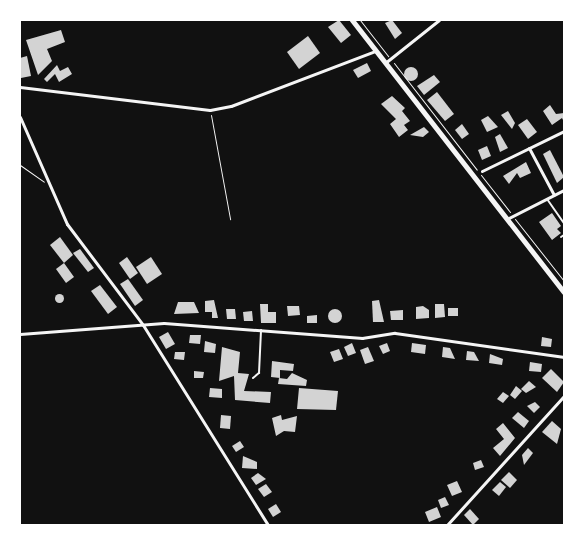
<!DOCTYPE html>
<html>
<head>
<meta charset="utf-8">
<style>
	body { margin:0 }
	#map { position:relative; width:584px; height:545px; overflow:hidden; background:#111; font-family:Georgia,serif }
	div>[style] { position:absolute }
	.building>* { inset:0; background:#d3d3d3 }
	.round { border-radius:50% }
	.path>* { height:1px; margin:-0.5px; padding:0 0.5px; transform-origin:0.5px; border-radius:0.5px; background:#f5f5f5 }
	.service>* { height:2px; margin:-1px; padding:0 1px; transform-origin:1px; border-radius:1px; background:#f5f5f5 }
	.minor>* { height:3px; margin:-1.5px; padding:0 1.5px; transform-origin:1.5px; border-radius:1.5px; background:#f5f5f5 }
	.primary>* { height:5px; margin:-2.5px; padding:0 2.5px; transform-origin:2.5px; border-radius:2.5px; background:#f5f5f5 }
	span { translate:-50% -50%; white-space:nowrap; text-align:center; line-height:1.15; -webkit-text-stroke:5px #fff; paint-order:stroke }
	.frame { position:absolute; inset:0; border:21px solid #fff; pointer-events:none }
</style>
</head>
<body>
<div id="map">
	<div class="building">
		<div style="clip-path:polygon(339px 20px,351px 35px,341px 43px,328px 27px)"></div>
		<div style="clip-path:polygon(392px 20px,402px 33px,395px 39px,385px 23px)"></div>
		<div style="clip-path:polygon(61px 30px,65px 42px,47px 49px,52px 61px,38px 75px,26px 40px)"></div>
		<div style="clip-path:polygon(308px 36px,320px 53px,299px 69px,287px 52px)"></div>
		<div style="clip-path:polygon(27px 56px,31px 76px,21px 78px,20px 58px)"></div>
		<div style="clip-path:polygon(367px 63px,371px 71px,358px 78px,353px 70px)"></div>
		<div style="clip-path:polygon(57px 65px,60px 71px,68px 67px,72px 74px,59px 82px,55px 74px,47px 82px,44px 79px)"></div>
		<div class="round" style="left:404px;top:67px;width:14px;height:14px"></div>
		<div style="clip-path:polygon(434px 75px,440px 82px,424px 95px,417px 86px)"></div>
		<div style="clip-path:polygon(437px 92px,454px 114px,445px 121px,427px 100px)"></div>
		<div style="clip-path:polygon(392px 96px,405px 108px,402px 111px,410px 121px,404px 125px,408px 130px,399px 137px,390px 124px,396px 119px,381px 104px)"></div>
		<div style="clip-path:polygon(550px 105px,556px 114px,564px 113px,564px 122px,562px 118px,552px 125px,543px 111px)"></div>
		<div style="clip-path:polygon(508px 111px,515px 123px,512px 129px,501px 115px)"></div>
		<div style="clip-path:polygon(488px 116px,498px 127px,487px 132px,481px 120px)"></div>
		<div style="clip-path:polygon(527px 119px,537px 132px,528px 139px,518px 125px)"></div>
		<div style="clip-path:polygon(462px 124px,469px 134px,462px 139px,455px 130px)"></div>
		<div style="clip-path:polygon(424px 127px,429px 132px,423px 137px,410px 135px)"></div>
		<div style="clip-path:polygon(500px 134px,508px 148px,500px 152px,495px 137px)"></div>
		<div style="clip-path:polygon(487px 146px,491px 156px,482px 160px,478px 150px)"></div>
		<div style="clip-path:polygon(550px 150px,564px 177px,557px 183px,543px 154px)"></div>
		<div style="clip-path:polygon(526px 162px,531px 173px,520px 178px,517px 173px,509px 184px,503px 176px)"></div>
		<div style="clip-path:polygon(552px 213px,561px 226px,557px 229px,561px 233px,552px 240px,539px 222px)"></div>
		<div style="clip-path:polygon(60px 237px,73px 255px,64px 263px,50px 245px)"></div>
		<div style="clip-path:polygon(80px 249px,94px 268px,88px 272px,73px 253px)"></div>
		<div style="clip-path:polygon(127px 257px,138px 273px,130px 279px,119px 263px)"></div>
		<div style="clip-path:polygon(151px 257px,162px 274px,147px 284px,136px 267px)"></div>
		<div style="clip-path:polygon(64px 263px,74px 277px,66px 283px,56px 269px)"></div>
		<div style="clip-path:polygon(128px 279px,143px 300px,135px 306px,120px 284px)"></div>
		<div style="clip-path:polygon(100px 285px,117px 307px,108px 314px,91px 291px)"></div>
		<div class="round" style="left:54.5px;top:293.5px;width:9px;height:9px"></div>
		<div style="clip-path:polygon(214px 300px,218px 318px,212px 318px,212px 312px,205px 312px,205px 301px)"></div>
		<div style="clip-path:polygon(379px 300px,384px 322px,373px 322px,372px 301px)"></div>
		<div style="clip-path:polygon(178px 302px,194px 302px,199px 313px,174px 314px)"></div>
		<div style="clip-path:polygon(260px 304px,268px 304px,268px 312px,276px 312px,276px 323px,261px 323px)"></div>
		<div style="clip-path:polygon(435px 304px,444px 304px,445px 317px,435px 318px)"></div>
		<div style="clip-path:polygon(287px 306px,299px 306px,300px 315px,288px 316px)"></div>
		<div style="clip-path:polygon(423px 306px,429px 310px,429px 318px,416px 319px,416px 307px)"></div>
		<div style="clip-path:polygon(448px 308px,458px 308px,458px 316px,448px 316px)"></div>
		<div class="round" style="left:328px;top:309px;width:14px;height:14px"></div>
		<div style="clip-path:polygon(226px 309px,235px 309px,236px 319px,227px 319px)"></div>
		<div style="clip-path:polygon(403px 310px,403px 320px,391px 320px,390px 311px)"></div>
		<div style="clip-path:polygon(252px 311px,253px 321px,244px 321px,243px 312px)"></div>
		<div style="clip-path:polygon(317px 315px,317px 323px,307px 323px,307px 316px)"></div>
		<div style="clip-path:polygon(168px 332px,175px 344px,166px 349px,159px 337px)"></div>
		<div style="clip-path:polygon(190px 335px,201px 335px,200px 344px,189px 343px)"></div>
		<div style="clip-path:polygon(542px 337px,552px 339px,551px 347px,541px 346px)"></div>
		<div style="clip-path:polygon(205px 341px,216px 344px,215px 353px,204px 352px)"></div>
		<div style="clip-path:polygon(352px 343px,356px 353px,348px 356px,344px 347px)"></div>
		<div style="clip-path:polygon(387px 343px,390px 351px,383px 354px,379px 346px)"></div>
		<div style="clip-path:polygon(412px 343px,426px 345px,425px 354px,411px 352px)"></div>
		<div style="clip-path:polygon(222px 347px,240px 352px,238px 373px,249px 374px,244px 391px,271px 392px,270px 403px,235px 400px,234px 376px,219px 381px)"></div>
		<div style="clip-path:polygon(368px 347px,374px 361px,365px 364px,360px 350px)"></div>
		<div style="clip-path:polygon(443px 347px,450px 348px,455px 359px,442px 357px)"></div>
		<div style="clip-path:polygon(339px 349px,343px 359px,334px 362px,330px 352px)"></div>
		<div style="clip-path:polygon(467px 351px,474px 352px,479px 361px,466px 360px)"></div>
		<div style="clip-path:polygon(175px 352px,185px 352px,184px 360px,174px 359px)"></div>
		<div style="clip-path:polygon(490px 354px,503px 359px,502px 365px,489px 363px)"></div>
		<div style="clip-path:polygon(272px 361px,294px 364px,293px 371px,280px 370px,280px 378px,271px 377px)"></div>
		<div style="clip-path:polygon(530px 362px,542px 364px,541px 372px,529px 371px)"></div>
		<div style="clip-path:polygon(551px 369px,564px 382px,557px 392px,542px 378px)"></div>
		<div style="clip-path:polygon(194px 371px,204px 372px,203px 378px,194px 378px)"></div>
		<div style="clip-path:polygon(292px 373px,307px 380px,306px 386px,278px 384px,279px 378px,287px 379px)"></div>
		<div style="clip-path:polygon(529px 381px,536px 387px,526px 393px,521px 389px)"></div>
		<div style="clip-path:polygon(516px 386px,522px 391px,515px 399px,510px 395px)"></div>
		<div style="clip-path:polygon(210px 388px,222px 389px,222px 398px,209px 397px)"></div>
		<div style="clip-path:polygon(299px 388px,338px 391px,336px 410px,297px 409px)"></div>
		<div style="clip-path:polygon(503px 392px,509px 396px,503px 403px,497px 399px)"></div>
		<div style="clip-path:polygon(535px 402px,540px 407px,534px 413px,527px 406px)"></div>
		<div style="clip-path:polygon(518px 412px,529px 421px,524px 428px,512px 418px)"></div>
		<div style="clip-path:polygon(221px 415px,231px 416px,230px 429px,220px 428px)"></div>
		<div style="clip-path:polygon(281px 415px,282px 420px,297px 416px,295px 432px,284px 431px,276px 436px,272px 418px)"></div>
		<div style="clip-path:polygon(552px 421px,561px 429px,557px 444px,542px 432px)"></div>
		<div style="clip-path:polygon(503px 423px,515px 438px,500px 456px,493px 448px,504px 439px,496px 429px)"></div>
		<div style="clip-path:polygon(240px 441px,244px 447px,236px 452px,232px 446px)"></div>
		<div style="clip-path:polygon(528px 448px,533px 453px,524px 465px,522px 455px)"></div>
		<div style="clip-path:polygon(243px 456px,257px 462px,257px 469px,242px 468px)"></div>
		<div style="clip-path:polygon(481px 460px,484px 467px,475px 470px,473px 463px)"></div>
		<div style="clip-path:polygon(509px 472px,517px 480px,510px 488px,501px 480px)"></div>
		<div style="clip-path:polygon(258px 473px,266px 479px,256px 485px,251px 478px)"></div>
		<div style="clip-path:polygon(457px 481px,462px 492px,452px 496px,447px 485px)"></div>
		<div style="clip-path:polygon(500px 482px,506px 487px,499px 496px,492px 490px)"></div>
		<div style="clip-path:polygon(266px 484px,272px 492px,264px 497px,258px 489px)"></div>
		<div style="clip-path:polygon(445px 497px,449px 505px,441px 508px,438px 500px)"></div>
		<div style="clip-path:polygon(276px 504px,281px 512px,273px 517px,268px 509px)"></div>
		<div style="clip-path:polygon(437px 507px,441px 517px,429px 522px,425px 512px)"></div>
		<div style="clip-path:polygon(470px 509px,479px 519px,473px 525px,464px 515px)"></div>
	</div>
	<div class="path">
		<div style="left:360px;top:20px;width:46px;rotate:52.1deg"></div>
		<div style="left:394px;top:63px;width:135px;rotate:52.2deg"></div>
		<div style="left:211px;top:115px;width:106px;rotate:79.6deg"></div>
		<div style="left:20px;top:165px;width:29px;rotate:35deg"></div>
		<div style="left:481px;top:175px;width:47px;rotate:51.9deg"></div>
		<div style="left:515px;top:219px;width:79px;rotate:51.7deg"></div>
	</div>
	<div class="service">
		<div style="left:547px;top:199px;width:29px;rotate:55deg"></div>
		<div style="left:561px;top:237px;width:4px;rotate:-34deg"></div>
		<div style="left:253px;top:378px;width:8px;rotate:-40deg"></div>
		<div style="left:259px;top:373px;width:43px;rotate:-87.3deg"></div>
	</div>
	<div class="minor">
		<div style="left:385px;top:63px;width:69px;rotate:-38.5deg"></div>
		<div style="left:20px;top:87px;width:191px;rotate:6.9deg"></div>
		<div style="left:210px;top:110px;width:21px;rotate:-11deg"></div>
		<div style="left:231px;top:106px;width:154px;rotate:-20.9deg"></div>
		<div style="left:20px;top:117px;width:117px;rotate:66.3deg"></div>
		<div style="left:67px;top:224px;width:126px;rotate:53deg"></div>
		<div style="left:143px;top:325px;width:236px;rotate:58deg"></div>
		<div style="left:529px;top:148px;width:53px;rotate:62deg"></div>
		<div style="left:482px;top:171px;width:91px;rotate:-26deg"></div>
		<div style="left:507px;top:219px;width:64px;rotate:-27deg"></div>
		<div style="left:20px;top:334px;width:144px;rotate:-4.4deg"></div>
		<div style="left:164px;top:323px;width:199px;rotate:4.3deg"></div>
		<div style="left:362px;top:338px;width:33px;rotate:-9deg"></div>
		<div style="left:395px;top:333px;width:171px;rotate:8.1deg"></div>
		<div style="left:447px;top:525px;width:174px;rotate:-47.8deg"></div>
	</div>
	<div class="primary">
		<div style="left:352px;top:20px;width:345px;rotate:52.1deg"></div>
	</div>
	<div class="frame"></div>
</div>
</body>
</html>
